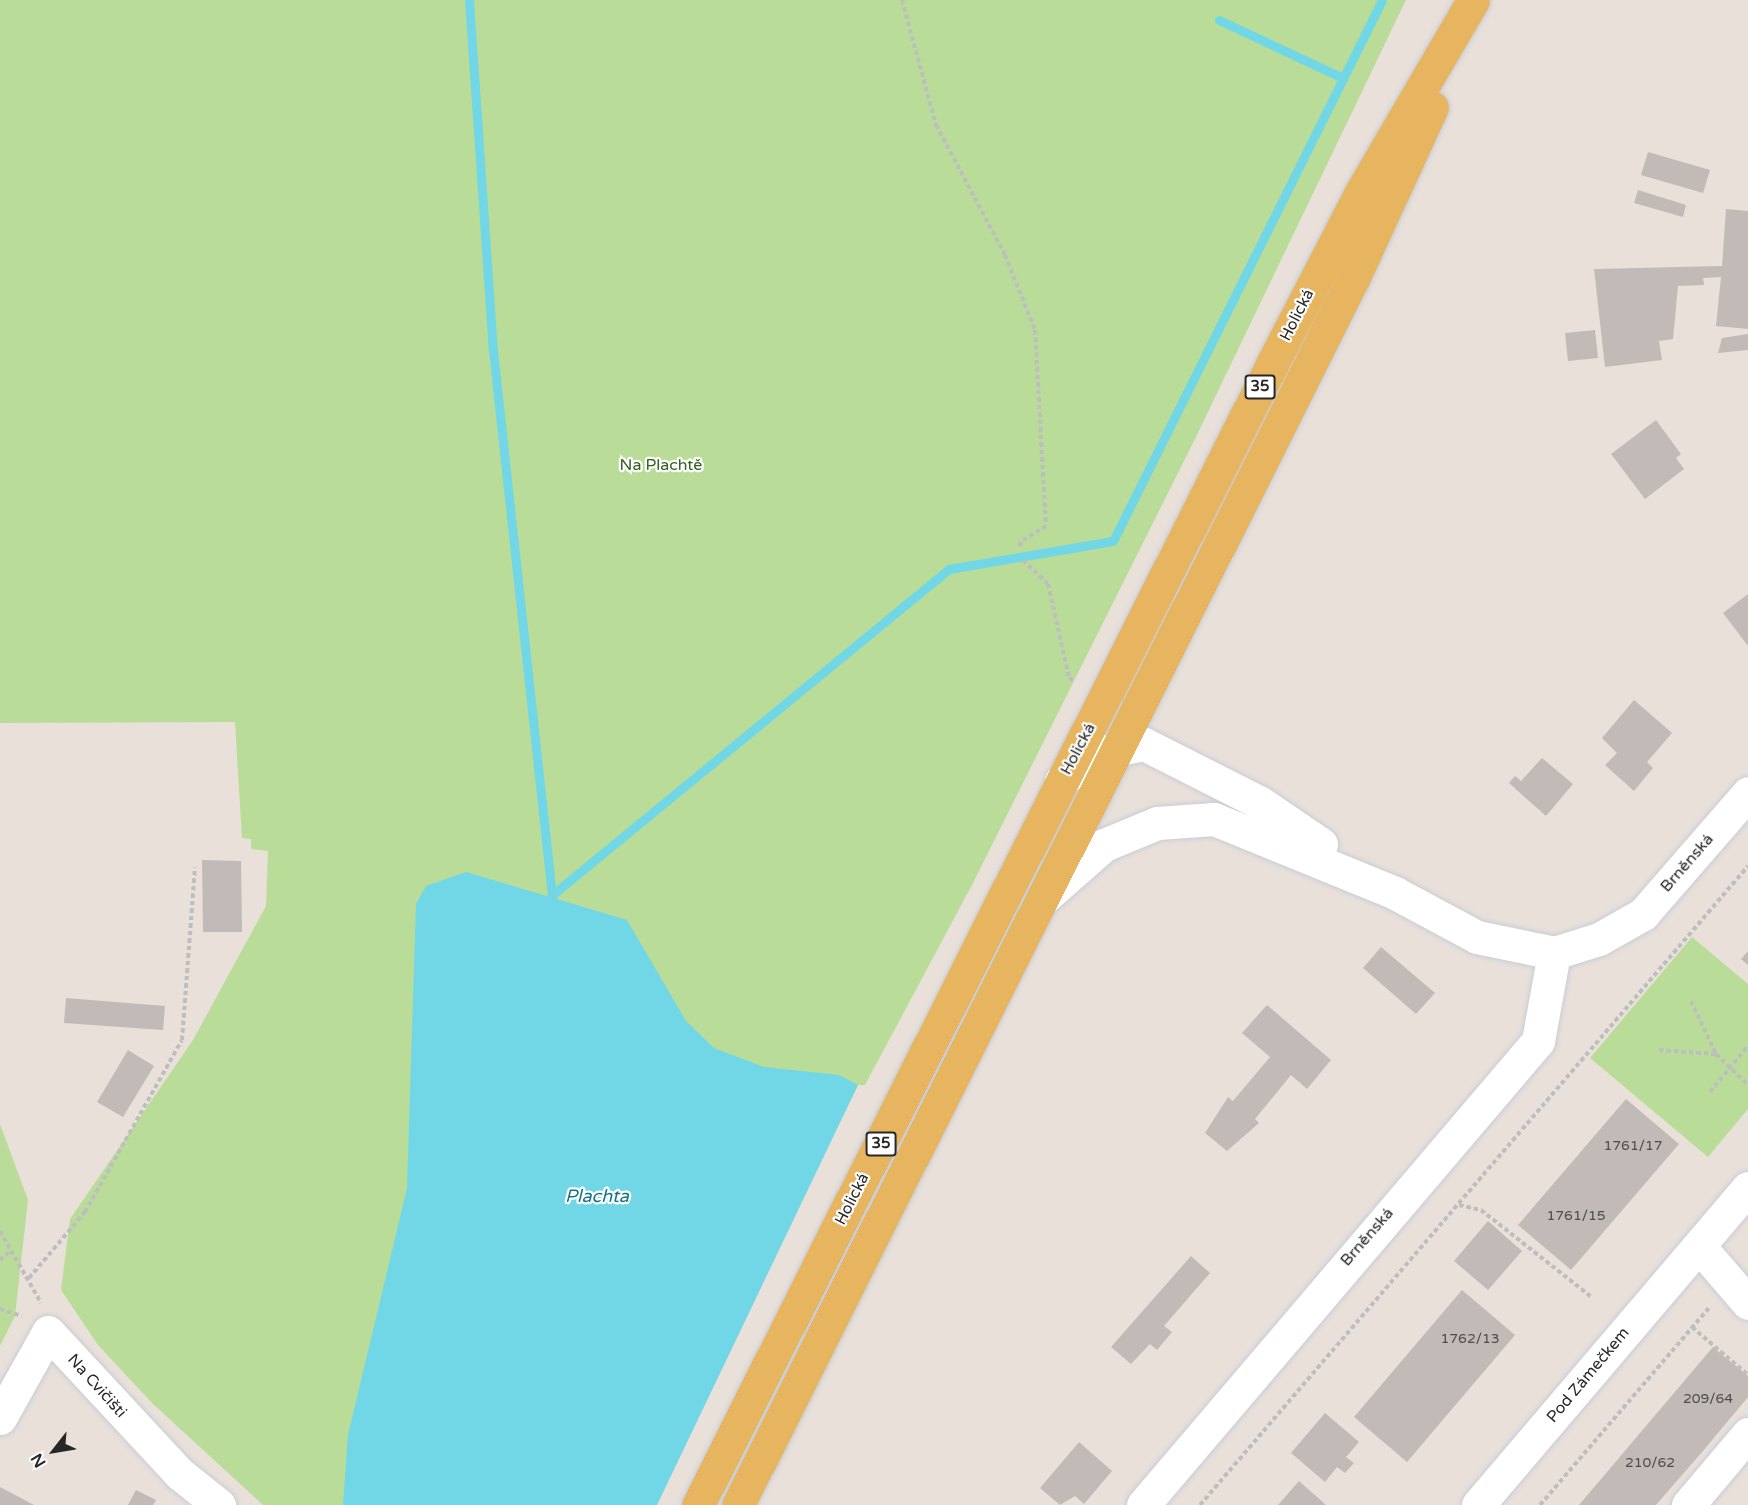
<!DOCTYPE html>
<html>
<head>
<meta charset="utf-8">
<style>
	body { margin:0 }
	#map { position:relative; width:1748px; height:1505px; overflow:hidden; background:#e9e0d9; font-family:"Varela Round",sans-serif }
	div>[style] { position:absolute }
	.green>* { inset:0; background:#b9dd98 }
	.water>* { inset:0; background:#71d6e6 }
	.stream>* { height:9px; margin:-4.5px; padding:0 4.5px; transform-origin:4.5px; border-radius:4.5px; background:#71d6e6 }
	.building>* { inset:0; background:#c1bab6 }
	.path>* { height:4px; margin-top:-2px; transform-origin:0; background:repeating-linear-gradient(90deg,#bebebe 0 4.5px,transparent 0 7.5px) }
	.roads { filter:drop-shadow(0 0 2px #c7cdd8) drop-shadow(0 0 2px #c7cdd8) }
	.minor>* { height:33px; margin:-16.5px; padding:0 16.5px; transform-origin:16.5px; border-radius:16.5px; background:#fff }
	.major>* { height:33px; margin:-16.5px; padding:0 16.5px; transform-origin:16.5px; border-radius:16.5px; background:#e7b560 }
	span { translate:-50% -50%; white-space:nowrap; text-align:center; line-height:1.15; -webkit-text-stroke:4.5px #fff; paint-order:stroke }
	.number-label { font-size:14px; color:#4e4c4b }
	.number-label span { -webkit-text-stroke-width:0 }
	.shield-label span { padding:2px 4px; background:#fff; border:2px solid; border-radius:4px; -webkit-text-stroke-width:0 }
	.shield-label { font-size:15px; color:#272727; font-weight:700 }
	.street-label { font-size:16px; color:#272727 }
	.park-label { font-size:16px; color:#335e1d }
	.water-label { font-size:18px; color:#15748d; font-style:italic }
	.north { position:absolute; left:24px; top:1421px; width:60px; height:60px; -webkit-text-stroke:4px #fff; paint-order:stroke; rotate:239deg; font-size:16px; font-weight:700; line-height:24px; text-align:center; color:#272727 }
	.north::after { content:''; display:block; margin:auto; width:21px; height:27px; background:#272727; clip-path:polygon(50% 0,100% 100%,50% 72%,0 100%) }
</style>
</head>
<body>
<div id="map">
	<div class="green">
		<div style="clip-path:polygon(0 0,1406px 0,1195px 439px,973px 883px,865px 1085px,858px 1085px,653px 1505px,263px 1505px,153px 1404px,98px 1345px,61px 1290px,70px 1219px,193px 1040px,266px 906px,268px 851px,251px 849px,251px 839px,242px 838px,235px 722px,0 723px)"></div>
		<div style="clip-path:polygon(1692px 937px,1748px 984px,1748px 1109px,1708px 1157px,1590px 1058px)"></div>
		<div style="clip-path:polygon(0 1124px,28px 1200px,15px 1316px,0 1346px)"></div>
	</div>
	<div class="water">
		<div style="clip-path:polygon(466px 872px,627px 920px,686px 1021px,714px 1048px,764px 1067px,839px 1075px,858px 1085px,657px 1505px,343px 1505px,348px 1435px,407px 1188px,416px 904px,426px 886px)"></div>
	</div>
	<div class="stream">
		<div style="left:469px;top:0;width:342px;rotate:86.1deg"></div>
		<div style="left:492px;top:341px;width:567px;rotate:83.83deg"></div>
		<div style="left:1219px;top:20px;width:137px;rotate:25.1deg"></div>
		<div style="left:552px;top:895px;width:514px;rotate:-39.39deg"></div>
		<div style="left:949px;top:569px;width:166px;rotate:-9.7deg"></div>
		<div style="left:1113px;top:541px;width:604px;rotate:-63.56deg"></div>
	</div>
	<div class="building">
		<div style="clip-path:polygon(1648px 152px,1710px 170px,1703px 193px,1641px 175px)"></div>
		<div style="clip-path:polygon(1638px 190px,1686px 205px,1683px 217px,1634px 203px)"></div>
		<div style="clip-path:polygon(1726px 209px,1748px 211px,1748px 329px,1716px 326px,1721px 277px,1703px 278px,1704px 285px,1678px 286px,1673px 339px,1659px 341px,1662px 360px,1605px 367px,1594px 269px,1722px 266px)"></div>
		<div style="clip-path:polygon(1595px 330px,1598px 358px,1568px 361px,1565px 333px)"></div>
		<div style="clip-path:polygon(1748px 334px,1748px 350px,1718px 353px,1722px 338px)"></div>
		<div style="clip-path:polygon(1656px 420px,1681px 454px,1676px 458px,1684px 469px,1645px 499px,1611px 454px)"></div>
		<div style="clip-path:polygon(1748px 594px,1748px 646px,1723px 613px)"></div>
		<div style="clip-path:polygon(1634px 700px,1672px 733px,1647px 762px,1653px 768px,1634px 791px,1605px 765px,1617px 753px,1602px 738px)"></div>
		<div style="clip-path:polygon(1542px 758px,1573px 784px,1546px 816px,1509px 783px,1515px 776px,1521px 781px)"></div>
		<div style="clip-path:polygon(202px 860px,241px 861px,242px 932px,203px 932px)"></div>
		<div style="clip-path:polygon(1381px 947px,1435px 993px,1416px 1014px,1363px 968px)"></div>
		<div style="clip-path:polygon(1748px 951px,1748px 965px,1741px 959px)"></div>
		<div style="clip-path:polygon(66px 998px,165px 1006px,163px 1030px,64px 1023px)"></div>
		<div style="clip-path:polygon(1267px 1005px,1331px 1060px,1307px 1089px,1291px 1075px,1255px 1119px,1259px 1123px,1227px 1151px,1205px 1133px,1228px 1097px,1233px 1101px,1270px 1057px,1242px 1033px)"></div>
		<div style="clip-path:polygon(128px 1050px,154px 1066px,123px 1117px,97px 1102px)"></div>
		<div style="clip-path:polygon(1626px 1099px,1679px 1144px,1571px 1270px,1518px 1225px)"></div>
		<div style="clip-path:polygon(1488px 1221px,1522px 1251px,1488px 1290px,1454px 1261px)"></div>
		<div style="clip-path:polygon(1191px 1256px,1210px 1273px,1164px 1326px,1172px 1332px,1157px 1350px,1150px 1344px,1131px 1364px,1111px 1347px)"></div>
		<div style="clip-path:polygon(1462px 1290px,1515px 1335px,1407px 1462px,1354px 1417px)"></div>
		<div style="clip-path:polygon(1713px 1347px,1748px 1376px,1748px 1397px,1703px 1451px,1656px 1505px,1579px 1505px)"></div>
		<div style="clip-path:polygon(1325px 1413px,1359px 1442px,1346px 1457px,1354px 1463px,1345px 1473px,1337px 1467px,1325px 1482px,1291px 1453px)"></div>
		<div style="clip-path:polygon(1079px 1442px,1112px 1471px,1084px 1504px,1075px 1496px,1060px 1505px,1040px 1488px)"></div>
		<div style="clip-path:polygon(1299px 1481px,1326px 1505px,1278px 1505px)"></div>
		<div style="clip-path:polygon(0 1487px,34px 1505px,0 1505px)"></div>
		<div style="clip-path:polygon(136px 1490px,156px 1500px,153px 1505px,128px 1505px)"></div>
	</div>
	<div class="path">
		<div style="left:902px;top:0;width:130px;rotate:74.8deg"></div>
		<div style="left:936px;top:125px;width:147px;rotate:62deg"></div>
		<div style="left:1005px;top:255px;width:81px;rotate:68.2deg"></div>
		<div style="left:1035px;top:330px;width:196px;rotate:86.8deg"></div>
		<div style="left:1046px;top:526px;width:31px;rotate:148deg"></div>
		<div style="left:1020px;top:542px;width:6px;rotate:81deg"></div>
		<div style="left:1023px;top:560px;width:35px;rotate:44deg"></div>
		<div style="left:1048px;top:584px;width:96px;rotate:77.4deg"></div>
		<div style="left:1069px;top:678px;width:7px;rotate:27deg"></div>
		<div style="left:1691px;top:1001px;width:59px;rotate:64.7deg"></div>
		<div style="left:1659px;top:1050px;width:57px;rotate:4deg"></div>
		<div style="left:1716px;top:1054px;width:45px;rotate:44.1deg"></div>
		<div style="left:1710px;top:1092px;width:58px;rotate:-50.6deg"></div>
		<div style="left:1459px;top:1205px;width:23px;rotate:13deg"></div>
		<div style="left:1481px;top:1210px;width:142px;rotate:38.2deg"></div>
		<div style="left:0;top:1231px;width:83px;rotate:60.3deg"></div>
		<div style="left:0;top:1260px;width:15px;rotate:-42deg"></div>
		<div style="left:29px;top:1278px;width:87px;rotate:-49.7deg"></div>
		<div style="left:85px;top:1212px;width:197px;rotate:-60.6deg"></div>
		<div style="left:182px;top:1040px;width:173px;rotate:-85.7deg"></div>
		<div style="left:0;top:1309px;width:23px;rotate:18deg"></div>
		<div style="left:1692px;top:1327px;width:74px;rotate:40.6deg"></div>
		<div style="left:1200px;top:1505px;width:842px;rotate:-49.38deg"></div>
		<div style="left:1540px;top:1505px;width:260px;rotate:-49.4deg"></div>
	</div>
	<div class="roads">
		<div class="minor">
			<div style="left:1061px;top:781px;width:46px;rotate:-37.9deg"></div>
			<div style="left:1097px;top:753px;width:48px;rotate:-10.8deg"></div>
			<div style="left:1144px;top:744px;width:129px;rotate:26.8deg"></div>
			<div style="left:1259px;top:802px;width:75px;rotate:34.1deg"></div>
			<div style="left:1046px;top:896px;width:77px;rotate:-41.3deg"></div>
			<div style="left:1104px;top:845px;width:57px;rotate:-22.5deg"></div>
			<div style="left:1157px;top:823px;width:57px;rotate:-4deg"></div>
			<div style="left:1214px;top:819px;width:196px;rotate:22.2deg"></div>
			<div style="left:1395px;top:893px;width:93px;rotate:28.2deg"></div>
			<div style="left:1477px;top:937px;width:79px;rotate:11.7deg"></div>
			<div style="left:1554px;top:953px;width:47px;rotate:-17.3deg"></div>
			<div style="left:1599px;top:939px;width:51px;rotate:-29.6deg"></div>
			<div style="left:1643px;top:914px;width:160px;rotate:-49deg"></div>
			<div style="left:1699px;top:1246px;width:75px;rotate:49.3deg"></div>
			<div style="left:0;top:1418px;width:98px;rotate:-60.8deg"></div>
			<div style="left:48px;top:1332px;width:194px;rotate:47.1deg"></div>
			<div style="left:180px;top:1474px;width:50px;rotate:38.5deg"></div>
			<div style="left:1143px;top:1505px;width:609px;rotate:-49.59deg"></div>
			<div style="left:1538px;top:1041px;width:89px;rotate:-79.7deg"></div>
			<div style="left:1478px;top:1505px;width:416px;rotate:-49.6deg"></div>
			<div style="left:1688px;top:1505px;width:93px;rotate:-49.8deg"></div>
		</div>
		<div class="major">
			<div style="left:698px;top:1505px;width:1277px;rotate:-63.29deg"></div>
			<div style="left:1272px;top:364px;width:194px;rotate:-62.6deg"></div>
			<div style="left:1361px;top:192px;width:222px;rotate:-59.7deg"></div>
			<div style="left:738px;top:1505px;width:1372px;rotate:-63.36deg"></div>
			<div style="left:1353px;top:279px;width:189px;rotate:-65.3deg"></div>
		</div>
	</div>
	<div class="number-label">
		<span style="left:1633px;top:1146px">1761/17</span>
		<span style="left:1576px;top:1216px">1761/15</span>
		<span style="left:1470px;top:1339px">1762/13</span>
		<span style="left:1708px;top:1399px">209/64</span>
		<span style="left:1650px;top:1463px">210/62</span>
	</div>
	<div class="shield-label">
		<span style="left:1260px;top:387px">35</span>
		<span style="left:881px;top:1144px">35</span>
	</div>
	<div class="street-label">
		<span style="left:1297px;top:315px;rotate:-63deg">Holická</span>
		<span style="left:1078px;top:749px;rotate:-62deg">Holická</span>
		<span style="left:1687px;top:863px;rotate:-49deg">Brněnská</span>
		<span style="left:852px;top:1199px;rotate:-63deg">Holická</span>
		<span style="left:1367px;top:1237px;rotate:-49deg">Brněnská</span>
		<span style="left:1588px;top:1375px;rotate:-50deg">Pod Zámečkem</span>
		<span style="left:97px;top:1386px;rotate:48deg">Na Cvičišti</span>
	</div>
	<div class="park-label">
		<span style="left:661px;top:465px">Na Plachtě</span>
	</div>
	<div class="water-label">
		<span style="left:597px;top:1196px">Plachta</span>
	</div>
	<div class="north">N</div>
</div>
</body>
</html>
